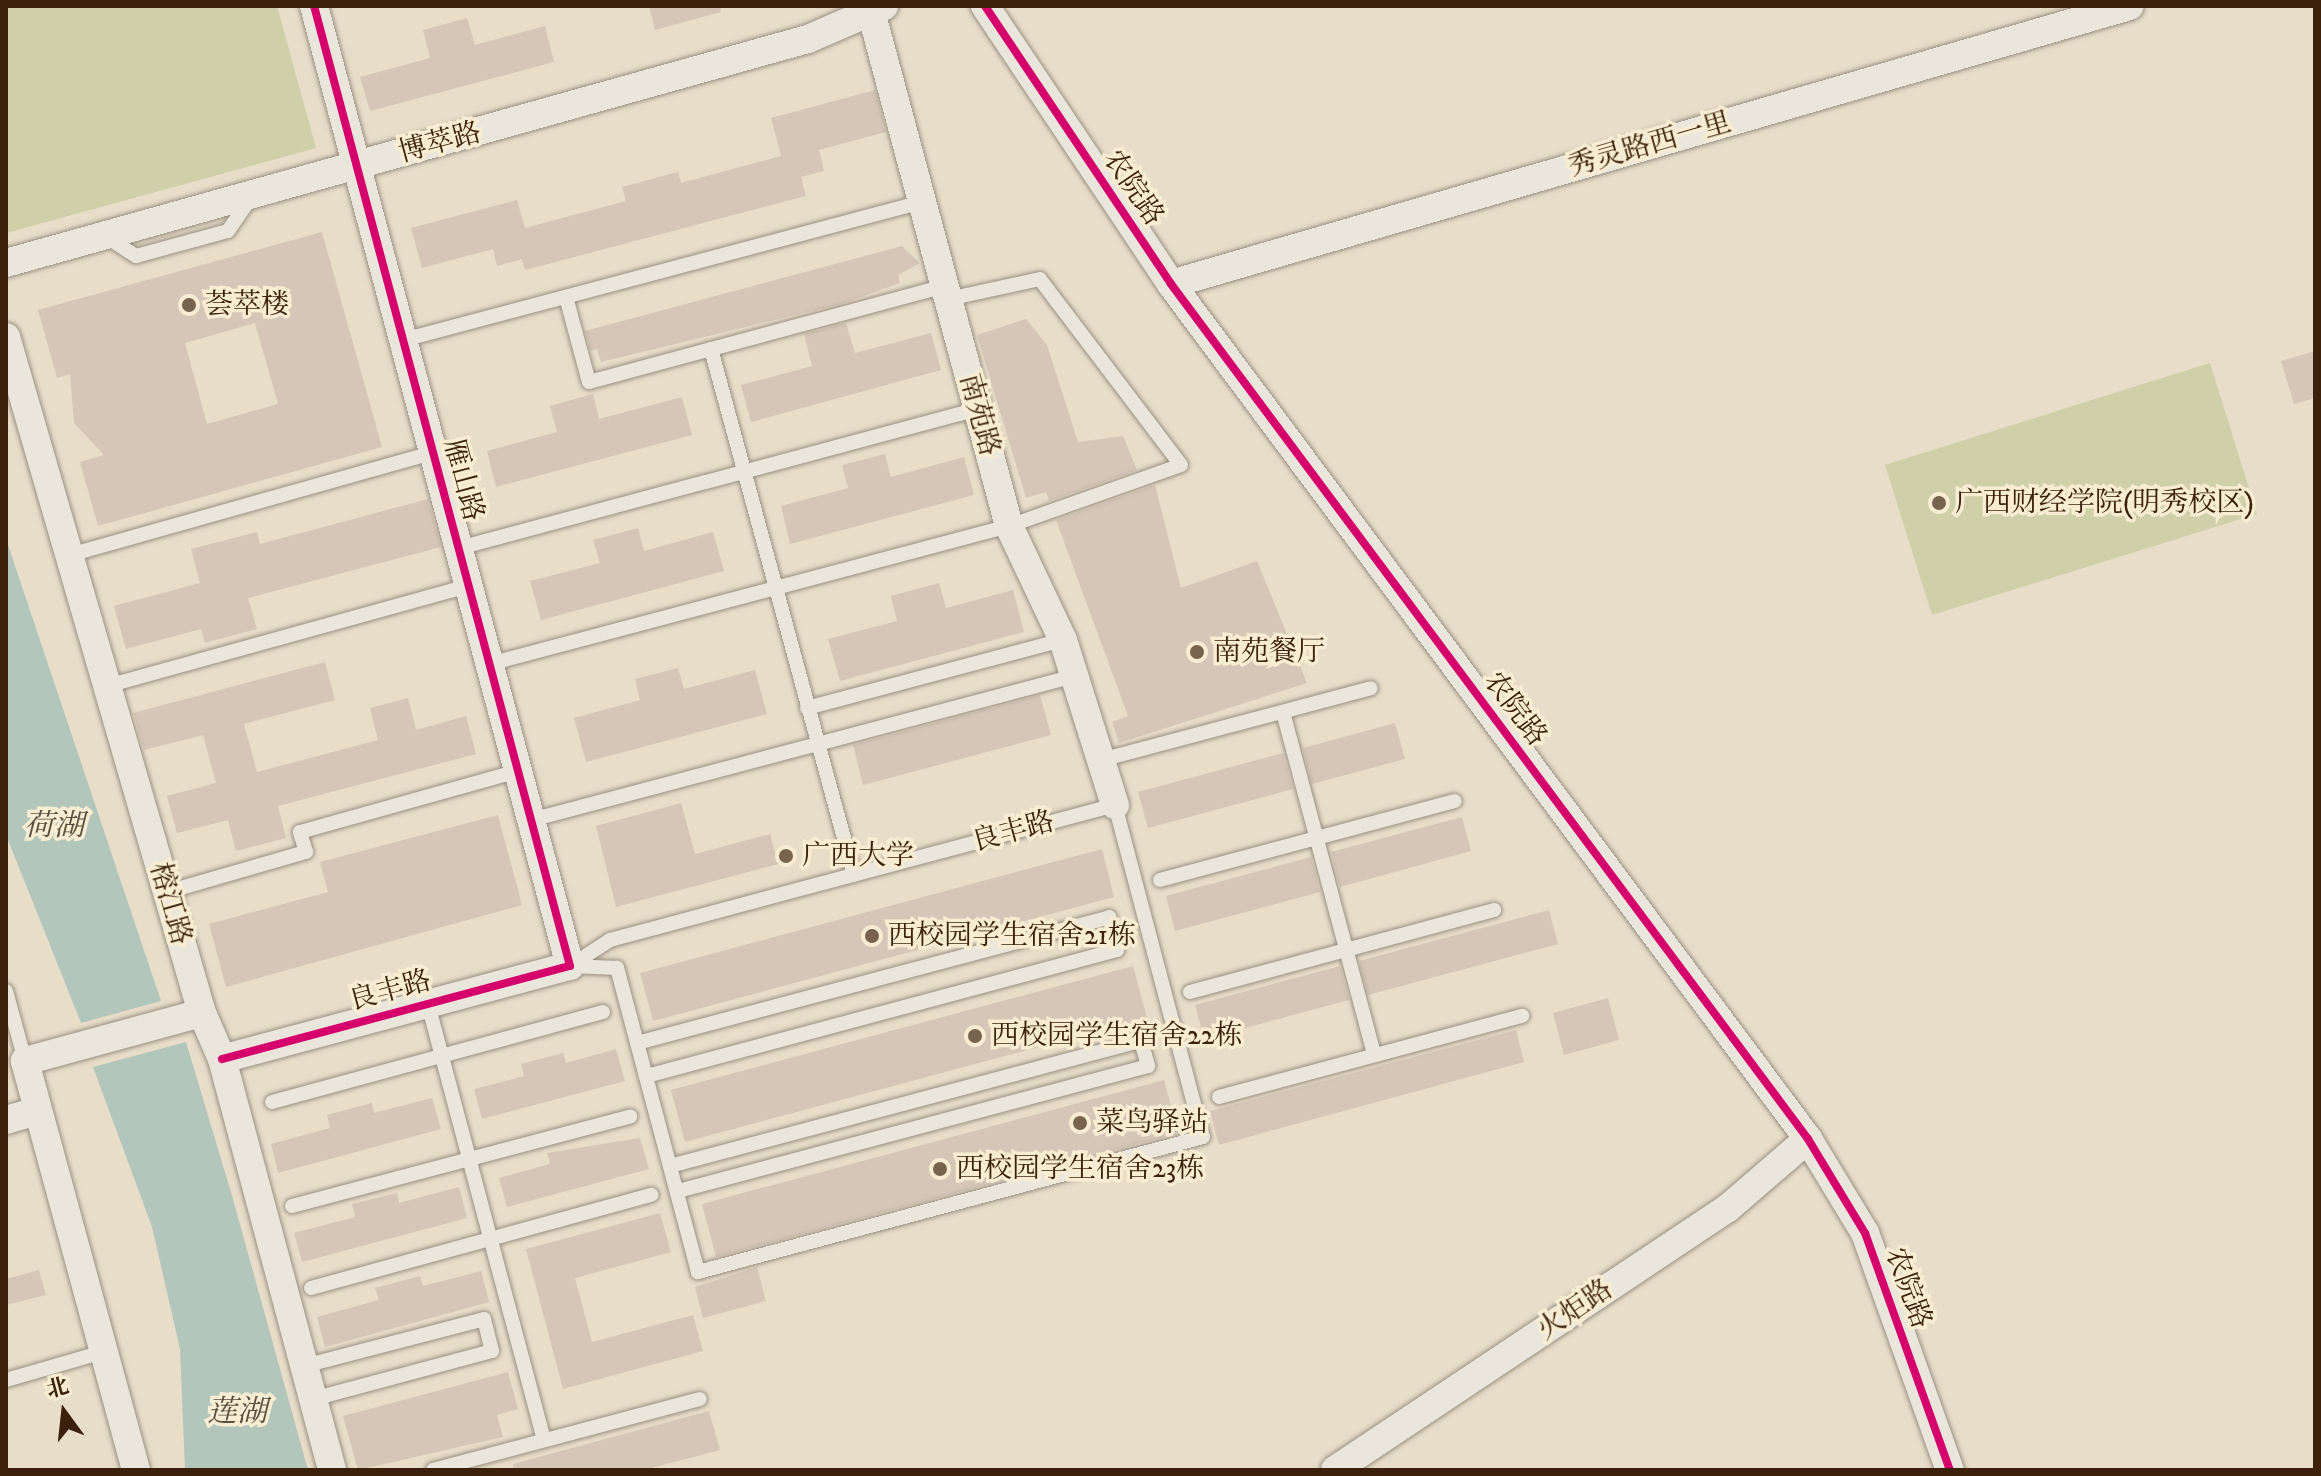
<!DOCTYPE html>
<html>
<head>
<meta charset="utf-8">
<style>
	body { margin:0 }
	#map { position:relative; width:2321px; height:1476px; overflow:hidden; background:#e7ddc9; font-family:"IM FELL DW Pica","Noto Serif SC",serif }
	div>[style] { position:absolute }
	.green>* { inset:0; background:#cfcfaa }
	.water>* { inset:0; background:#b3c6bc }
	.building>* { inset:0; background:#d6c6b7 }
	.roads { filter:drop-shadow(0 0 2px #999082) drop-shadow(0 0 2px #999082) }
	.service>* { height:14px; margin:-7px; padding:0 7px; transform-origin:7px; border-radius:7px; background:#ebe6dc }
	.minor>* { height:28px; margin:-14px; padding:0 14px; transform-origin:14px; border-radius:14px; background:#ebe6dc }
	.cycleway>* { height:8px; margin:-4px; padding:0 4px; transform-origin:4px; border-radius:4px; background:#d6006c }
	.dots>* { width:22px; height:22px; translate:-50% -50%; box-sizing:border-box; border:4px solid #f8ecd3; border-radius:50% }
	span { translate:-50% -50%; white-space:nowrap; text-align:center; line-height:1.15; -webkit-text-stroke:7px #f8ecd3; paint-order:stroke }
	.street-label { font-size:28px; color:#3b210c }
	.poi-label { font-size:28px; color:#3b210c }
	.left { translate:0 -50%; text-align:left }
	.water-label { font-size:30px; color:#58503f; font-style:italic }
	.frame { position:absolute; inset:0; border:8px solid #3b210c; pointer-events:none }
	.north { position:absolute; left:24px; top:1372px; width:80px; height:80px; -webkit-text-stroke:6px #f8ecd3; paint-order:stroke; rotate:345deg; font-size:22px; font-weight:700; line-height:32px; text-align:center; color:#3b210c }
	.north::after { content:''; display:block; margin:auto; width:28px; height:36px; background:#3b210c; clip-path:polygon(50% 0,100% 100%,50% 72%,0 100%) }
</style>
</head>
<body>
<div id="map">
	<div class="green">
		<div style="clip-path:polygon(6px 6px,277px 6px,316px 148px,6px 233px)"></div>
		<div style="clip-path:polygon(2210px 363px,2257px 514px,1932px 615px,1885px 465px)"></div>
	</div>
	<div class="water">
		<div style="clip-path:polygon(6px 539px,161px 1001px,81px 1023px,6px 835px)"></div>
		<div style="clip-path:polygon(186px 1042px,233px 1199px,308px 1470px,185px 1470px,180px 1349px,152px 1227px,93px 1067px)"></div>
	</div>
	<div class="building">
		<div style="clip-path:polygon(649px 6px,720px 6px,721px 12px,655px 30px)"></div>
		<div style="clip-path:polygon(467px 18px,475px 45px,545px 26px,554px 62px,370px 111px,360px 77px,430px 58px,423px 30px)"></div>
		<div style="clip-path:polygon(875px 90px,886px 132px,819px 150px,824px 171px,801px 177px,806px 196px,525px 270px,522px 259px,497px 266px,493px 249px,422px 268px,411px 228px,517px 200px,525px 228px,626px 201px,622px 187px,678px 172px,681px 183px,781px 156px,771px 118px)"></div>
		<div style="clip-path:polygon(evenodd,322px 232px,382px 447px,98px 526px,80px 462px,104px 455px,74px 423px,70px 374px,57px 378px,38px 310px,322px 232px,255px 323px,278px 404px,207px 424px,185px 343px,255px 323px)"></div>
		<div style="clip-path:polygon(902px 246px,920px 263px,898px 275px,900px 283px,841px 304px,601px 362px,597px 349px,591px 351px,585px 331px)"></div>
		<div style="clip-path:polygon(1026px 319px,1047px 345px,1078px 442px,1123px 436px,1137px 470px,1049px 501px,1046px 492px,1026px 498px,977px 335px)"></div>
		<div style="clip-path:polygon(846px 323px,855px 353px,931px 333px,941px 370px,751px 422px,741px 385px,812px 366px,804px 334px)"></div>
		<div style="clip-path:polygon(2315px 351px,2315px 398px,2294px 404px,2281px 361px)"></div>
		<div style="clip-path:polygon(593px 394px,599px 419px,682px 397px,692px 435px,496px 487px,487px 451px,557px 432px,550px 406px)"></div>
		<div style="clip-path:polygon(885px 454px,891px 477px,964px 457px,974px 495px,790px 544px,781px 506px,848px 488px,842px 465px)"></div>
		<div style="clip-path:polygon(1155px 485px,1181px 588px,1257px 561px,1307px 683px,1119px 743px,1112px 722px,1128px 716px,1056px 520px)"></div>
		<div style="clip-path:polygon(428px 499px,441px 547px,248px 598px,257px 629px,205px 643px,201px 629px,126px 649px,114px 606px,200px 583px,191px 549px,257px 532px,260px 544px)"></div>
		<div style="clip-path:polygon(638px 528px,644px 551px,713px 532px,724px 571px,541px 620px,530px 581px,600px 563px,593px 540px)"></div>
		<div style="clip-path:polygon(939px 583px,946px 608px,1013px 590px,1024px 632px,840px 681px,828px 639px,897px 621px,891px 596px)"></div>
		<div style="clip-path:polygon(325px 662px,335px 700px,244px 724px,257px 772px,378px 740px,370px 708px,408px 698px,416px 730px,466px 716px,476px 754px,278px 806px,286px 838px,236px 851px,228px 820px,177px 833px,167px 796px,216px 783px,203px 735px,144px 750px,133px 713px)"></div>
		<div style="clip-path:polygon(678px 668px,684px 689px,755px 670px,767px 714px,586px 762px,574px 718px,640px 700px,635px 679px)"></div>
		<div style="clip-path:polygon(1040px 695px,1051px 735px,863px 785px,853px 745px)"></div>
		<div style="clip-path:polygon(1395px 723px,1405px 759px,1312px 784px,1303px 748px)"></div>
		<div style="clip-path:polygon(1283px 753px,1293px 789px,1148px 828px,1138px 792px)"></div>
		<div style="clip-path:polygon(681px 803px,695px 854px,770px 834px,778px 864px,616px 907px,596px 826px)"></div>
		<div style="clip-path:polygon(498px 815px,522px 905px,226px 987px,209px 924px,328px 892px,320px 862px)"></div>
		<div style="clip-path:polygon(1462px 817px,1471px 851px,1340px 887px,1331px 852px)"></div>
		<div style="clip-path:polygon(1102px 849px,1114px 897px,653px 1021px,640px 973px)"></div>
		<div style="clip-path:polygon(1311px 857px,1320px 892px,1175px 931px,1166px 896px)"></div>
		<div style="clip-path:polygon(1549px 910px,1558px 944px,1368px 995px,1359px 961px)"></div>
		<div style="clip-path:polygon(1133px 966px,1147px 1018px,685px 1142px,671px 1090px)"></div>
		<div style="clip-path:polygon(1340px 966px,1349px 1000px,1204px 1039px,1195px 1005px)"></div>
		<div style="clip-path:polygon(1608px 998px,1619px 1040px,1564px 1055px,1553px 1013px)"></div>
		<div style="clip-path:polygon(1516px 1030px,1524px 1062px,1219px 1145px,1210px 1111px)"></div>
		<div style="clip-path:polygon(616px 1049px,625px 1081px,482px 1119px,474px 1089px,524px 1076px,521px 1064px,563px 1053px,566px 1063px)"></div>
		<div style="clip-path:polygon(1164px 1080px,1178px 1133px,716px 1257px,702px 1204px)"></div>
		<div style="clip-path:polygon(432px 1098px,441px 1129px,278px 1173px,271px 1144px,330px 1128px,327px 1115px,372px 1103px,374px 1113px)"></div>
		<div style="clip-path:polygon(640px 1138px,649px 1169px,507px 1207px,499px 1178px,550px 1164px,547px 1153px)"></div>
		<div style="clip-path:polygon(459px 1187px,467px 1218px,302px 1262px,294px 1233px,355px 1217px,352px 1204px,397px 1193px,399px 1203px)"></div>
		<div style="clip-path:polygon(660px 1213px,671px 1252px,575px 1278px,592px 1342px,693px 1315px,703px 1351px,563px 1389px,526px 1249px)"></div>
		<div style="clip-path:polygon(757px 1267px,766px 1301px,703px 1318px,695px 1287px)"></div>
		<div style="clip-path:polygon(39px 1270px,46px 1295px,6px 1305px,6px 1279px)"></div>
		<div style="clip-path:polygon(481px 1271px,489px 1302px,325px 1347px,317px 1317px,379px 1300px,375px 1288px,420px 1276px,423px 1286px)"></div>
		<div style="clip-path:polygon(508px 1372px,518px 1409px,497px 1415px,503px 1437px,358px 1470px,343px 1416px)"></div>
		<div style="clip-path:polygon(709px 1411px,720px 1450px,644px 1470px,513px 1470px,513px 1464px)"></div>
	</div>
	<div class="roads">
		<div class="service">
			<div style="left:105px;top:236px;width:37px;rotate:33deg"></div>
			<div style="left:136px;top:256px;width:95px;rotate:-15.2deg"></div>
			<div style="left:228px;top:231px;width:42px;rotate:-55.6deg"></div>
			<div style="left:566px;top:297px;width:88px;rotate:74.9deg"></div>
			<div style="left:589px;top:382px;width:369px;rotate:-15.1deg"></div>
			<div style="left:403px;top:340px;width:537px;rotate:-14.89deg"></div>
			<div style="left:711px;top:349px;width:545px;rotate:74.79deg"></div>
			<div style="left:459px;top:548px;width:537px;rotate:-14.99deg"></div>
			<div style="left:69px;top:555px;width:378px;rotate:-15.7deg"></div>
			<div style="left:489px;top:664px;width:538px;rotate:-14.86deg"></div>
			<div style="left:1009px;top:526px;width:182px;rotate:-19.5deg"></div>
			<div style="left:1181px;top:465px;width:233px;rotate:-127.2deg"></div>
			<div style="left:1040px;top:279px;width:94px;rotate:167.7deg"></div>
			<div style="left:107px;top:686px;width:375px;rotate:-15.5deg"></div>
			<div style="left:807px;top:708px;width:265px;rotate:-14.9deg"></div>
			<div style="left:1283px;top:712px;width:355px;rotate:75.1deg"></div>
			<div style="left:1101px;top:760px;width:279px;rotate:-14.9deg"></div>
			<div style="left:1115px;top:805px;width:343px;rotate:75.2deg"></div>
			<div style="left:1203px;top:1137px;width:523px;rotate:165.03deg"></div>
			<div style="left:698px;top:1272px;width:315px;rotate:-104.9deg"></div>
			<div style="left:617px;top:968px;width:47px;rotate:-177.6deg"></div>
			<div style="left:570px;top:966px;width:48px;rotate:-33deg"></div>
			<div style="left:610px;top:940px;width:523px;rotate:-14.97deg"></div>
			<div style="left:531px;top:820px;width:562px;rotate:-14.85deg"></div>
			<div style="left:1160px;top:880px;width:305px;rotate:-15deg"></div>
			<div style="left:167px;top:892px;width:145px;rotate:-16.1deg"></div>
			<div style="left:306px;top:852px;width:21px;rotate:-107deg"></div>
			<div style="left:300px;top:832px;width:226px;rotate:-15.6deg"></div>
			<div style="left:6px;top:991px;width:73px;rotate:74.8deg"></div>
			<div style="left:1190px;top:992px;width:315px;rotate:-15.1deg"></div>
			<div style="left:428px;top:1004px;width:451px;rotate:75.1deg"></div>
			<div style="left:637px;top:1043px;width:489px;rotate:-14.9deg"></div>
			<div style="left:1109px;top:917px;width:34px;rotate:76deg"></div>
			<div style="left:1117px;top:950px;width:488px;rotate:165deg"></div>
			<div style="left:1219px;top:1097px;width:314px;rotate:-15deg"></div>
			<div style="left:272px;top:1102px;width:343px;rotate:-15.2deg"></div>
			<div style="left:670px;top:1166px;width:487px;rotate:-14.9deg"></div>
			<div style="left:1141px;top:1041px;width:26px;rotate:74deg"></div>
			<div style="left:1148px;top:1066px;width:487px;rotate:165.1deg"></div>
			<div style="left:292px;top:1206px;width:350px;rotate:-14.8deg"></div>
			<div style="left:311px;top:1288px;width:353px;rotate:-15.3deg"></div>
			<div style="left:304px;top:1366px;width:186px;rotate:-14.6deg"></div>
			<div style="left:484px;top:1319px;width:33px;rotate:76deg"></div>
			<div style="left:492px;top:1351px;width:185px;rotate:165deg"></div>
			<div style="left:6px;top:1380px;width:101px;rotate:-16.1deg"></div>
			<div style="left:433px;top:1470px;width:276px;rotate:-14.9deg"></div>
		</div>
		<div class="minor">
			<div style="left:985px;top:6px;width:334px;rotate:56.2deg"></div>
			<div style="left:1171px;top:284px;width:1066px;rotate:53.31deg"></div>
			<div style="left:1808px;top:1139px;width:110px;rotate:58.8deg"></div>
			<div style="left:1865px;top:1233px;width:252px;rotate:70.3deg"></div>
			<div style="left:872px;top:15px;width:529px;rotate:74.99deg"></div>
			<div style="left:1009px;top:526px;width:126px;rotate:64.7deg"></div>
			<div style="left:1063px;top:640px;width:173px;rotate:72.5deg"></div>
			<div style="left:6px;top:263px;width:833px;rotate:-15.61deg"></div>
			<div style="left:808px;top:39px;width:83px;rotate:-23.5deg"></div>
			<div style="left:1171px;top:284px;width:998px;rotate:-16.17deg"></div>
			<div style="left:6px;top:337px;width:704px;rotate:73.83deg"></div>
			<div style="left:202px;top:1013px;width:50px;rotate:66.5deg"></div>
			<div style="left:222px;top:1059px;width:425px;rotate:75deg"></div>
			<div style="left:222px;top:1059px;width:360px;rotate:-15deg"></div>
			<div style="left:570px;top:966px;width:994px;rotate:-104.93deg"></div>
			<div style="left:6px;top:1120px;width:33px;rotate:-16deg"></div>
			<div style="left:136px;top:1470px;width:424px;rotate:-105.2deg"></div>
			<div style="left:25px;top:1061px;width:183px;rotate:-15.2deg"></div>
			<div style="left:1335px;top:1470px;width:472px;rotate:-33.7deg"></div>
			<div style="left:1728px;top:1208px;width:106px;rotate:-40.8deg"></div>
		</div>
	</div>
	<div class="cycleway">
		<div style="left:985px;top:6px;width:334px;rotate:56.2deg"></div>
		<div style="left:1171px;top:284px;width:1066px;rotate:53.31deg"></div>
		<div style="left:1808px;top:1139px;width:110px;rotate:58.8deg"></div>
		<div style="left:1865px;top:1233px;width:252px;rotate:70.3deg"></div>
		<div style="left:222px;top:1059px;width:360px;rotate:-15deg"></div>
		<div style="left:570px;top:966px;width:994px;rotate:-104.93deg"></div>
	</div>
	<div class="dots">
		<div style="left:189px;top:305px;background:#77634e"></div>
		<div style="left:1939px;top:503px;background:#77634e"></div>
		<div style="left:1197px;top:652px;background:#77634e"></div>
		<div style="left:786px;top:856px;background:#77634e"></div>
		<div style="left:872px;top:936px;background:#77634e"></div>
		<div style="left:975px;top:1036px;background:#77634e"></div>
		<div style="left:1080px;top:1123px;background:#77634e"></div>
		<div style="left:940px;top:1169px;background:#77634e"></div>
	</div>
	<div class="street-label">
		<span style="left:440px;top:143px;rotate:-15deg">博萃路</span>
		<span style="left:1650px;top:145px;rotate:-16deg">秀灵路西一里</span>
		<span style="left:1133px;top:188px;rotate:56deg">农院路</span>
		<span style="left:979px;top:415px;rotate:75deg">南苑路</span>
		<span style="left:463px;top:480px;rotate:75deg">雁山路</span>
		<span style="left:1515px;top:709px;rotate:53deg">农院路</span>
		<span style="left:1013px;top:832px;rotate:-15deg">良丰路</span>
		<span style="left:170px;top:904px;rotate:74deg">榕江路</span>
		<span style="left:390px;top:991px;rotate:-15deg">良丰路</span>
		<span style="left:1908px;top:1288px;rotate:70deg">农院路</span>
		<span style="left:1575px;top:1310px;rotate:-34deg">火炬路</span>
	</div>
	<div class="poi-label">
		<span class="left" style="left:205px;top:305px">荟萃楼</span>
		<span class="left" style="left:1955px;top:503px">广西财经学院(明秀校区)</span>
		<span class="left" style="left:1213px;top:652px">南苑餐厅</span>
		<span class="left" style="left:802px;top:856px">广西大学</span>
		<span class="left" style="left:888px;top:936px">西校园学生宿舍21栋</span>
		<span class="left" style="left:991px;top:1036px">西校园学生宿舍22栋</span>
		<span class="left" style="left:1096px;top:1123px">菜鸟驿站</span>
		<span class="left" style="left:956px;top:1169px">西校园学生宿舍23栋</span>
	</div>
	<div class="water-label">
		<span style="left:54px;top:827px">荷湖</span>
		<span style="left:237px;top:1413px">莲湖</span>
	</div>
	<div class="frame"></div>
	<div class="north">北</div>
</div>
</body>
</html>
